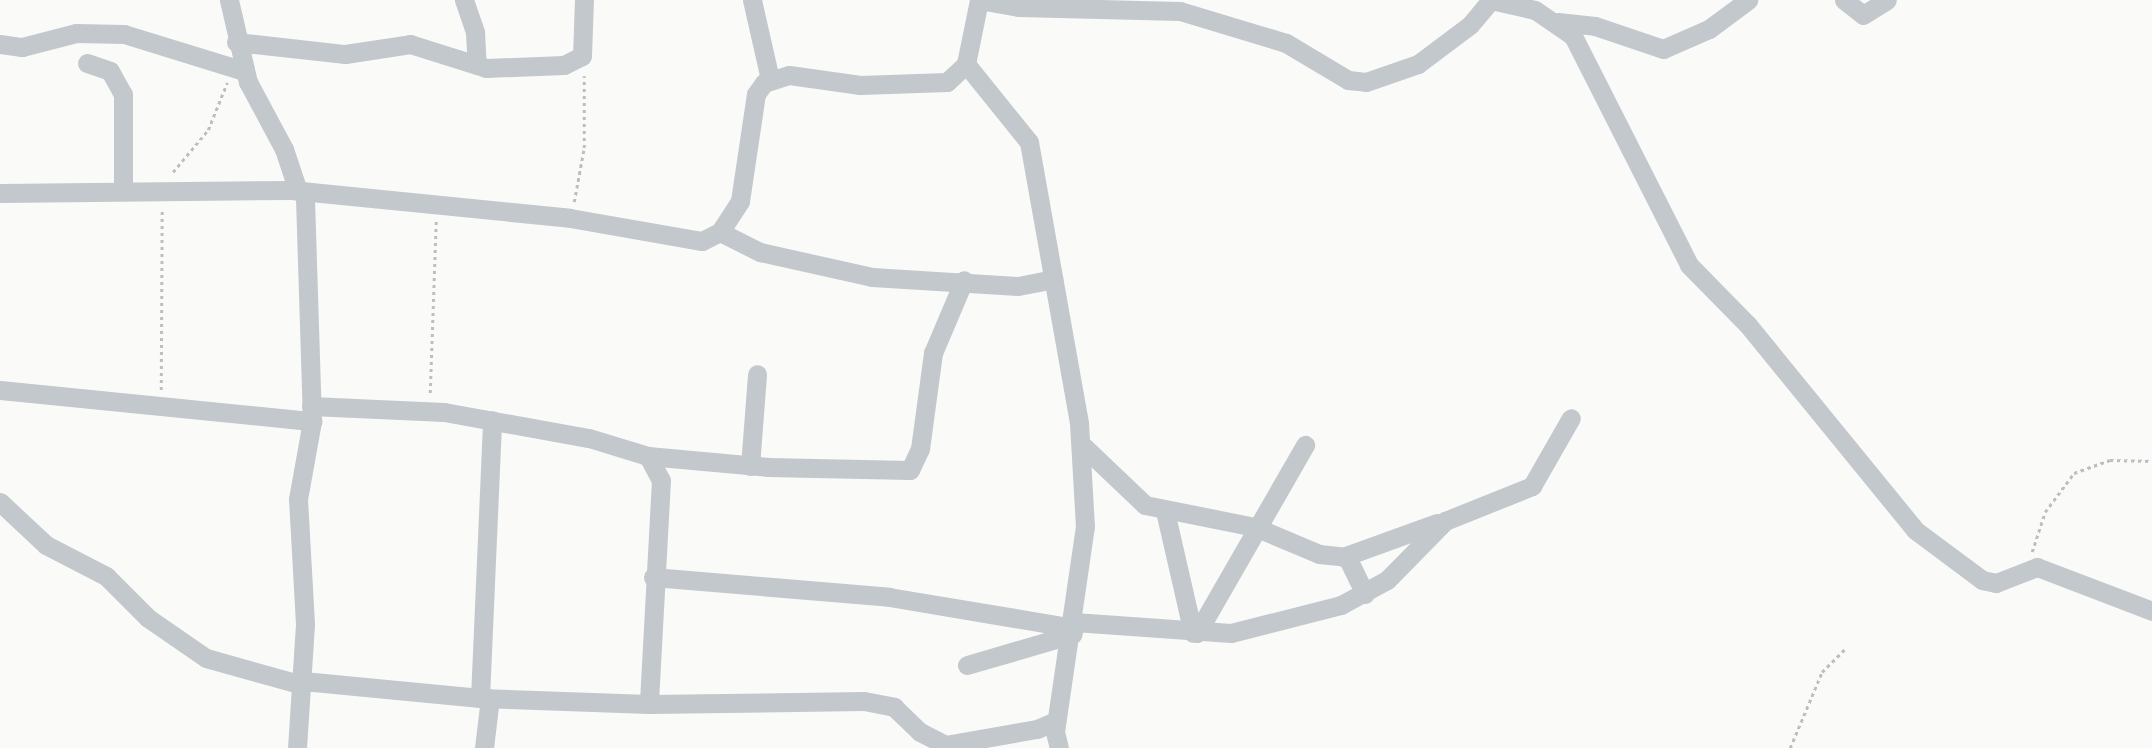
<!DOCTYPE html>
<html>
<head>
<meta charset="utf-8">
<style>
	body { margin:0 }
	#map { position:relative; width:2152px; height:748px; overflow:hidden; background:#fafaf8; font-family:Rubik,sans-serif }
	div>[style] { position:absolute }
	.path>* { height:2.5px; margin-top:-1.25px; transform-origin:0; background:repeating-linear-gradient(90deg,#bbbfc2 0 3.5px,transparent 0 7px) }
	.minor>* { height:19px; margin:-9.5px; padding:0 9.5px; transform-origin:9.5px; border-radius:9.5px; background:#c3c8cc }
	span { translate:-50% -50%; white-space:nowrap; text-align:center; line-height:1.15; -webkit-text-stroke:7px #fff; paint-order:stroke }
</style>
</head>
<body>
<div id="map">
	<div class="path">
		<div style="left:173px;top:172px;width:55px;rotate:-50.2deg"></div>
		<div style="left:208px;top:130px;width:51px;rotate:-68deg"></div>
		<div style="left:574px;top:202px;width:55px;rotate:-79.5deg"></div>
		<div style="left:584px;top:148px;width:72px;rotate:-90deg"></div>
		<div style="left:161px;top:390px;width:182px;rotate:-89.7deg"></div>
		<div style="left:430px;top:393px;width:172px;rotate:-88deg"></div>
		<div style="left:2032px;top:552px;width:42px;rotate:-72deg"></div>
		<div style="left:2045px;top:512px;width:49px;rotate:-53.4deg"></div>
		<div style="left:2074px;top:473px;width:38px;rotate:-20deg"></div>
		<div style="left:2110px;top:460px;width:42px;rotate:1.4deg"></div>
		<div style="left:1790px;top:748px;width:82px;rotate:-67.2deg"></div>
		<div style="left:1822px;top:672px;width:35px;rotate:-45deg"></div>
	</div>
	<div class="minor">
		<div style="left:229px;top:0;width:84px;rotate:77deg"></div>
		<div style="left:248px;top:82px;width:76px;rotate:61.8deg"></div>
		<div style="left:284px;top:149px;width:44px;rotate:71.6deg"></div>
		<div style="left:464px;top:0;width:34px;rotate:71deg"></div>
		<div style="left:475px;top:32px;width:33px;rotate:87deg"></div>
		<div style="left:752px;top:0;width:81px;rotate:77.2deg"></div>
		<div style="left:979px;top:0;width:40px;rotate:10deg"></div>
		<div style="left:1018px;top:7px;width:162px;rotate:1.4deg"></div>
		<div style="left:1180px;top:11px;width:111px;rotate:16.8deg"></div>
		<div style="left:1286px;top:43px;width:72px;rotate:30.8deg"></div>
		<div style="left:1348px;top:80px;width:18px;rotate:6deg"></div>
		<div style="left:1366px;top:82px;width:55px;rotate:-19.1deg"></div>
		<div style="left:1418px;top:64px;width:65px;rotate:-36.9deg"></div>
		<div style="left:1470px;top:25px;width:33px;rotate:-50deg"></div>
		<div style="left:1491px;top:0;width:45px;rotate:12.8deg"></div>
		<div style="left:1535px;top:10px;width:46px;rotate:34.4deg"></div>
		<div style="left:1573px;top:36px;width:257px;rotate:63.1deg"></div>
		<div style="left:1689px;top:265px;width:84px;rotate:45.5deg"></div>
		<div style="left:1748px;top:325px;width:264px;rotate:50.8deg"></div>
		<div style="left:1915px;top:530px;width:84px;rotate:36.7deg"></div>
		<div style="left:1982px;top:580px;width:14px;rotate:12deg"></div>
		<div style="left:1996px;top:583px;width:44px;rotate:-21.3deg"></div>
		<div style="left:2037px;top:567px;width:123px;rotate:20.9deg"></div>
		<div style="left:1844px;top:0;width:24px;rotate:38deg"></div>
		<div style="left:1863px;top:15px;width:28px;rotate:-32deg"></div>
		<div style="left:1558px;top:22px;width:37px;rotate:6deg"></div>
		<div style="left:1595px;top:26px;width:72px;rotate:18.7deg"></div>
		<div style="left:1663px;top:49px;width:50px;rotate:-23.5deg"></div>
		<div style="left:1709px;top:29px;width:49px;rotate:-36.6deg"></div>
		<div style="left:236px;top:42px;width:110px;rotate:6.3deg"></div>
		<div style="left:345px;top:54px;width:66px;rotate:-8.7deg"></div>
		<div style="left:410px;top:44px;width:80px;rotate:17.5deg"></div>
		<div style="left:486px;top:68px;width:78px;rotate:-2.2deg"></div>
		<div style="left:564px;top:65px;width:20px;rotate:-27deg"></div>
		<div style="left:582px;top:56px;width:56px;rotate:-88deg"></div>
		<div style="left:0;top:44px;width:22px;rotate:8deg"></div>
		<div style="left:22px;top:47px;width:56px;rotate:-14.5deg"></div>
		<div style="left:76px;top:33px;width:48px;rotate:1.2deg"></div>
		<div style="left:124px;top:34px;width:126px;rotate:17.1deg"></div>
		<div style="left:87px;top:63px;width:24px;rotate:19deg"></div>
		<div style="left:110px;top:71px;width:26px;rotate:61deg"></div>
		<div style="left:123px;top:94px;width:96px;rotate:90deg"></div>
		<div style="left:966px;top:64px;width:100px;rotate:51.1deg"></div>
		<div style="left:1029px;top:142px;width:285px;rotate:79.9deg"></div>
		<div style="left:1079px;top:423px;width:103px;rotate:86.7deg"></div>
		<div style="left:1085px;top:526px;width:208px;rotate:98.3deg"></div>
		<div style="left:1055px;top:732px;width:16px;rotate:76deg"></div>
		<div style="left:0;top:193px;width:291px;rotate:-0.6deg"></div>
		<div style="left:291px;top:190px;width:280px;rotate:5.7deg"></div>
		<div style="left:570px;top:218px;width:134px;rotate:9.9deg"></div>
		<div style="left:702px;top:241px;width:20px;rotate:-27deg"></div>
		<div style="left:720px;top:232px;width:37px;rotate:-57deg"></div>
		<div style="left:740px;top:201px;width:108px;rotate:-81.5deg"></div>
		<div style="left:756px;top:94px;width:14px;rotate:-54deg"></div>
		<div style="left:764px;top:83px;width:26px;rotate:-18deg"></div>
		<div style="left:789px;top:75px;width:72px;rotate:8deg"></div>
		<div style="left:860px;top:85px;width:87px;rotate:-2deg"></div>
		<div style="left:947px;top:82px;width:26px;rotate:-43deg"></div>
		<div style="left:966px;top:64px;width:65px;rotate:-78.5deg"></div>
		<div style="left:720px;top:232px;width:45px;rotate:26.6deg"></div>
		<div style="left:760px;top:252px;width:115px;rotate:12.6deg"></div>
		<div style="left:872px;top:277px;width:146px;rotate:3.5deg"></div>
		<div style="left:1018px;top:286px;width:36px;rotate:-11deg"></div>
		<div style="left:0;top:390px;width:314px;rotate:5.7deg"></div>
		<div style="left:311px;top:406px;width:133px;rotate:2.6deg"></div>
		<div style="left:444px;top:412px;width:147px;rotate:10.2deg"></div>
		<div style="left:589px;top:438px;width:62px;rotate:17deg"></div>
		<div style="left:648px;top:456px;width:27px;rotate:62deg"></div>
		<div style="left:661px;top:480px;width:224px;rotate:93.1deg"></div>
		<div style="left:1082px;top:445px;width:87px;rotate:43.6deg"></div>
		<div style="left:1145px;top:505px;width:112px;rotate:11.3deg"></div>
		<div style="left:1255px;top:527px;width:69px;rotate:22.9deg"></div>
		<div style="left:1319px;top:554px;width:28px;rotate:6deg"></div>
		<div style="left:1347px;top:557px;width:41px;rotate:64.1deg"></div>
		<div style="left:648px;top:456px;width:121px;rotate:5.2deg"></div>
		<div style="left:768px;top:467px;width:142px;rotate:1.2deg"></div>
		<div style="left:910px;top:470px;width:23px;rotate:-65deg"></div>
		<div style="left:920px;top:449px;width:97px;rotate:-82.3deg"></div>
		<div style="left:933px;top:353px;width:79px;rotate:-67deg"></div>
		<div style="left:750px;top:466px;width:92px;rotate:-85.6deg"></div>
		<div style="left:0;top:502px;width:63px;rotate:43.1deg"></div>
		<div style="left:46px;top:545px;width:68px;rotate:27.3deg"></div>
		<div style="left:106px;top:576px;width:59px;rotate:45deg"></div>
		<div style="left:148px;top:618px;width:70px;rotate:34.6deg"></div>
		<div style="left:206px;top:658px;width:101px;rotate:15.6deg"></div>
		<div style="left:1165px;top:511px;width:125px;rotate:77.1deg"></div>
		<div style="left:1343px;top:557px;width:100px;rotate:-19.9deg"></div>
		<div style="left:653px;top:577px;width:237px;rotate:4.8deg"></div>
		<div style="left:889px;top:597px;width:188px;rotate:9.5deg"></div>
		<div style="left:1074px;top:622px;width:157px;rotate:4deg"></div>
		<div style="left:1231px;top:633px;width:114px;rotate:-14.3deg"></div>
		<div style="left:1341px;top:605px;width:52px;rotate:-28.5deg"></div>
		<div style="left:1387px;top:580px;width:83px;rotate:-45.5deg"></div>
		<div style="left:1445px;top:521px;width:94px;rotate:-21.9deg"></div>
		<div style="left:1532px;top:486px;width:78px;rotate:-60.2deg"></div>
		<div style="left:1197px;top:633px;width:217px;rotate:-60.1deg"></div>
		<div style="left:967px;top:665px;width:110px;rotate:-16.3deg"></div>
		<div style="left:303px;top:681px;width:178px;rotate:5.5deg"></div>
		<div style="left:480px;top:698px;width:169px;rotate:2deg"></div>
		<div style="left:649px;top:704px;width:215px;rotate:-0.8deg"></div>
		<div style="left:864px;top:701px;width:31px;rotate:11deg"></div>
		<div style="left:894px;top:707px;width:36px;rotate:44deg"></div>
		<div style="left:920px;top:732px;width:28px;rotate:27deg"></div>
		<div style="left:945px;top:745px;width:93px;rotate:-9.9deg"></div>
		<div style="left:1037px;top:729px;width:21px;rotate:-23deg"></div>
		<div style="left:480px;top:698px;width:278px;rotate:-87.5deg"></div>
		<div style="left:297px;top:748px;width:124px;rotate:-86.3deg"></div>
		<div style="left:305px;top:624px;width:125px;rotate:-93.2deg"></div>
		<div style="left:298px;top:499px;width:79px;rotate:-79.8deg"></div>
		<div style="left:312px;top:421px;width:229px;rotate:-91.8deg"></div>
		<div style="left:484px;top:748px;width:50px;rotate:-83.2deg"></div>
	</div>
</div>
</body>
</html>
